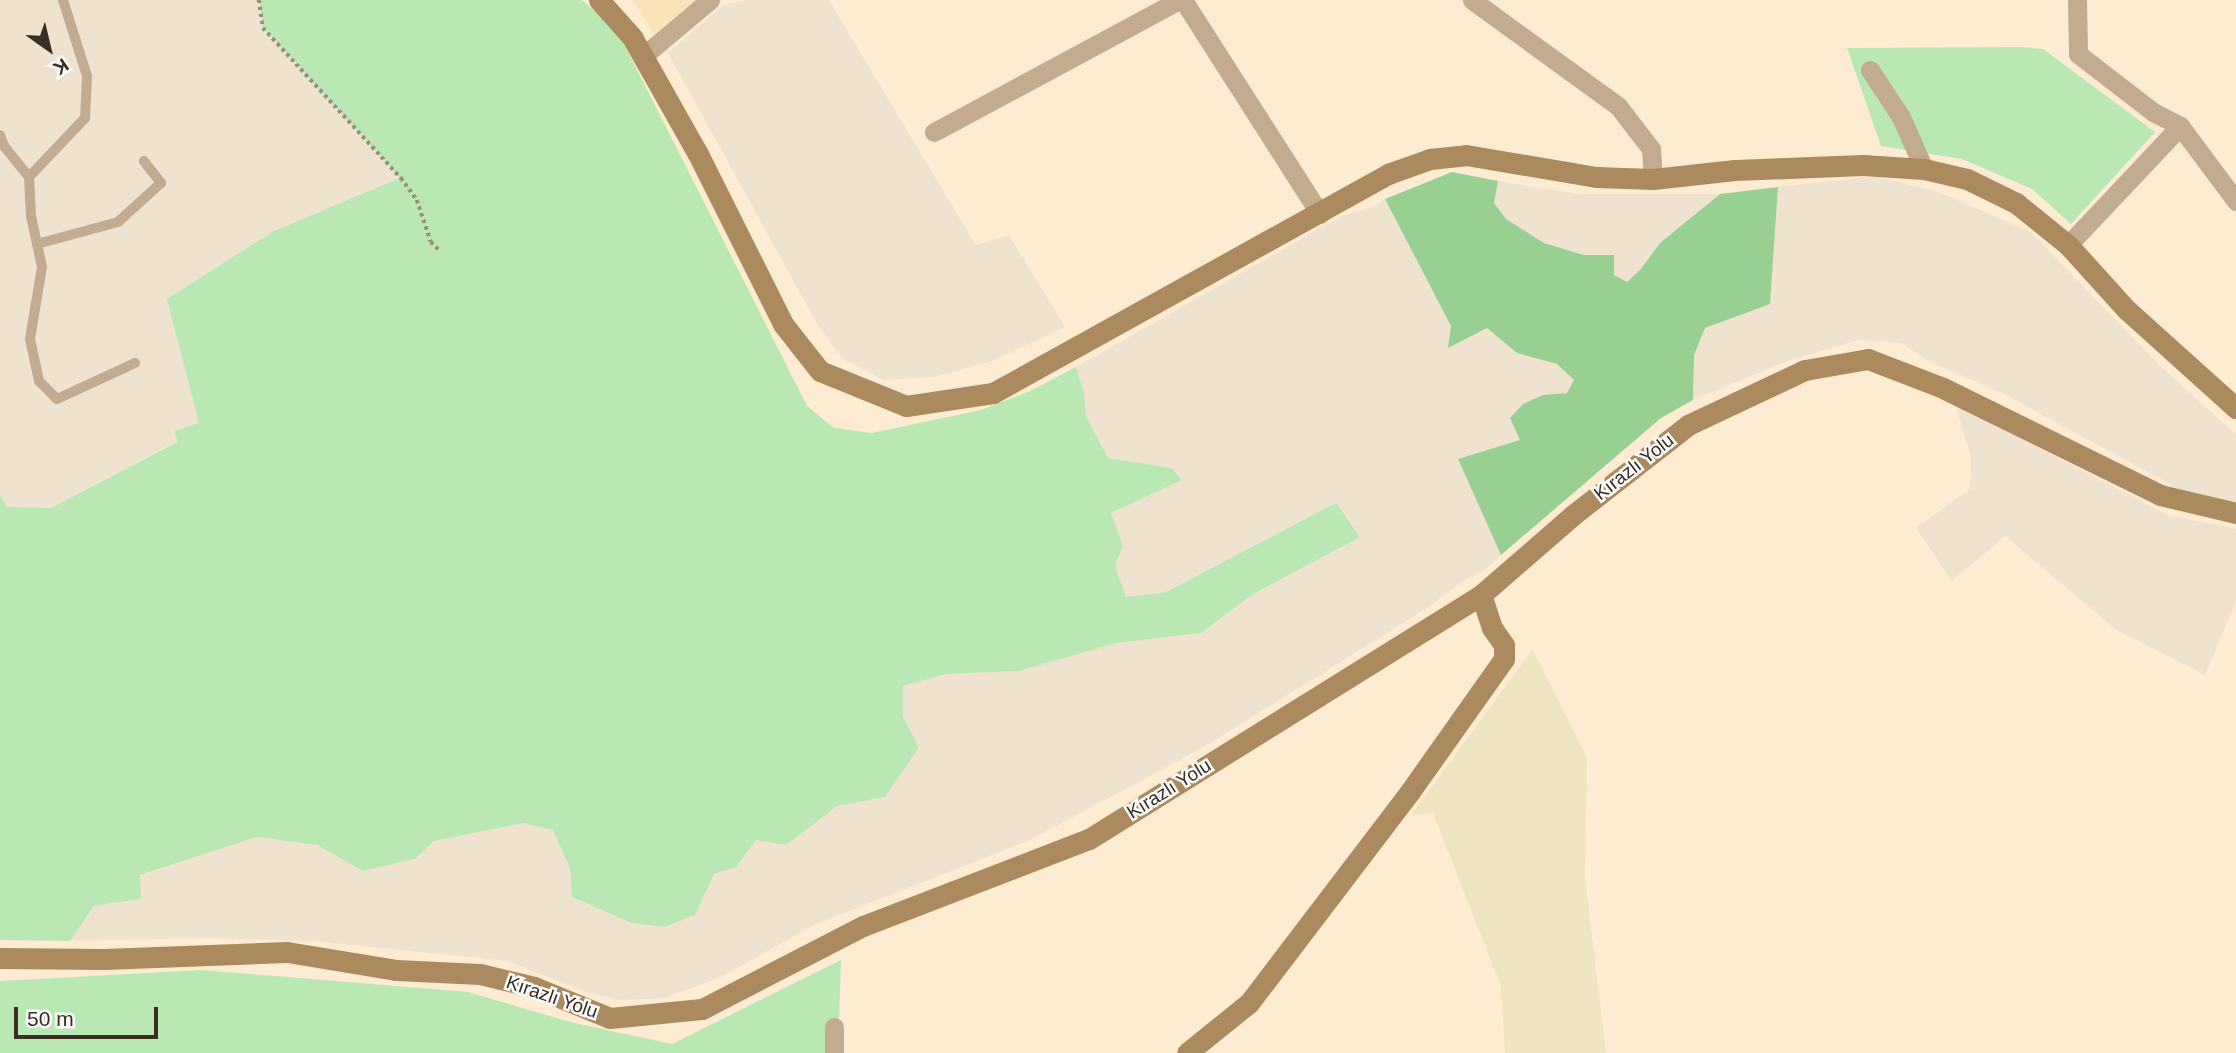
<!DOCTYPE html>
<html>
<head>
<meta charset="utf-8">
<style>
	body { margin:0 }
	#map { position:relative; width:2236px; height:1053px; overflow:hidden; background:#fdecd1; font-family:Helvetica,sans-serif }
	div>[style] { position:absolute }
	.built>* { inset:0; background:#fbe3ba }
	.industrial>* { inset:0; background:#efe3cf }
	.green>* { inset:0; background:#b9e8b3 }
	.forest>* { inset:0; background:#97d091 }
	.sand>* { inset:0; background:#efe5c0 }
	.path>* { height:3.5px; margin-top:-1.75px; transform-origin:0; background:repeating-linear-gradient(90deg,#9b8e7a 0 3.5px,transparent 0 7px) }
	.lane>* { height:10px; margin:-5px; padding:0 5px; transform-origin:5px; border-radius:5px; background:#c2ab8f }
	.street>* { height:19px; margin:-9.5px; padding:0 9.5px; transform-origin:9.5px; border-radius:9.5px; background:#c2ab8f }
	.secondary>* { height:21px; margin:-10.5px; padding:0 10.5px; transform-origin:10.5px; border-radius:10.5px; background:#ac8a5f }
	span { translate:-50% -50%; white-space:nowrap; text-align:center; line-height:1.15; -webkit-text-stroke:5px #fcfcfc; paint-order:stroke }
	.street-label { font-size:19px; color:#372f22 }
	.north { position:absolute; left:14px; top:14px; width:70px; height:70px; -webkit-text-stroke:5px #fcfcfc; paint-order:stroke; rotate:146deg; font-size:19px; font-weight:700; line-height:28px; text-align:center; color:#372f22 }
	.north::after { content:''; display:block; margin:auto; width:24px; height:32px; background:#372f22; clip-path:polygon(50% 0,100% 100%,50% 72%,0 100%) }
	.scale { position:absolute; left:14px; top:1007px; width:144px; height:32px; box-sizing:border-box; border:4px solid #372f22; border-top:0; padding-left:9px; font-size:21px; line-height:24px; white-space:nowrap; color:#372f22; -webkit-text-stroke:5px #fcfcfc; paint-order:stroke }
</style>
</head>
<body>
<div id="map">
	<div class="built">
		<div style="clip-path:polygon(633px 0,698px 0,654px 34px)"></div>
	</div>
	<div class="industrial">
		<div style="clip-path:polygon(0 0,259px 0,263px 28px,401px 178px,274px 231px,199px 423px,177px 441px,51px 508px,7px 507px,0 495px)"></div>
		<div style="clip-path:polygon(745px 0,829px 0,976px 245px,1009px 235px,1065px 327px,992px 361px,935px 377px,884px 380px,843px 359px,819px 327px,668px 53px,723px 5px)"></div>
		<div style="clip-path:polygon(1875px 176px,1941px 193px,2031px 232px,2161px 367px,2236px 434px,2236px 504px,2181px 490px,2002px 393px,1930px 362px,1901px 343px,1858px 340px,1785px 362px,1693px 400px,1694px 355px,1705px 328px,1770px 304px,1778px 187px)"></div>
		<div style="clip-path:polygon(1498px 181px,1578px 194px,1720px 194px,1660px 243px,1641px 269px,1627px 282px,1614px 275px,1614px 255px,1584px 255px,1544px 243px,1506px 219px,1494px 203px)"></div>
		<div style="clip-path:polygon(1385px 199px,1451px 326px,1487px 328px,1517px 353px,1557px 364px,1575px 380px,1567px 393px,1543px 395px,1521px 440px,1458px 459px,1501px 555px,1485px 570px,1460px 583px,1427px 608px,1204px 747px,1030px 840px,814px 925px,721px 977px,664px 998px,621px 1000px,591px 994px,507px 961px,323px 942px,209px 938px,70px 941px,94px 906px,140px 899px,140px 876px,257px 837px,317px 845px,363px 871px,415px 859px,434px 841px,523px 823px,553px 829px,570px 868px,695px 915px,714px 874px,736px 867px,756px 840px,786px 844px,837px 806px,885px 796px,919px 747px,903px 717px,902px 686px,946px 674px,1019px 671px,1117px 643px,1201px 633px,1253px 594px,1359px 537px,1336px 503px,1166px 592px,1126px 597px,1115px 565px,1123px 546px,1111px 513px,1182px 480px,1172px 468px,1108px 458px,1086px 416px,1084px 392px,1076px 367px,1341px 216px,1376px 206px)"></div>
		<div style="clip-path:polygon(1955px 404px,2168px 515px,2236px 529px,2236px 602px,2205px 675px,2117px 630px,2005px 536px,1952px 581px,1916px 528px,1970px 489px,1971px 457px)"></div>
	</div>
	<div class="green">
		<div style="clip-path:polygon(259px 0,582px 0,618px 32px,807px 406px,834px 428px,872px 433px,981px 410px,1030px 391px,1076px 367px,1084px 392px,1086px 416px,1108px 458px,1172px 468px,1182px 480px,1111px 513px,1123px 546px,1115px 565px,1126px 597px,1166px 592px,1336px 503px,1360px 537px,1253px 594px,1201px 633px,1117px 643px,1019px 671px,946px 674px,903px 686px,903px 717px,919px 747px,885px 797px,837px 806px,786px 845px,756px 840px,736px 867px,714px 874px,695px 915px,664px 927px,632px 923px,572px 897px,570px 868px,553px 830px,523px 823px,434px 841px,415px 859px,363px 871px,317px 845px,257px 837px,140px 875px,141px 899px,94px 906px,70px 941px,0 940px,0 495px,7px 507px,51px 508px,177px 442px,175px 431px,199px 423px,167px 299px,274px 231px,400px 178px,263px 28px)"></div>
		<div style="clip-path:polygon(2022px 47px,2043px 49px,2155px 132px,2071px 224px,2032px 189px,1962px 159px,1881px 146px,1847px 48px)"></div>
		<div style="clip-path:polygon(841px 960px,838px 1053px,0 1053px,0 981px,202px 970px,468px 992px,570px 1022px,672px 1044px)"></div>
	</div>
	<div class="forest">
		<div style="clip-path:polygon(1452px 172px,1498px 181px,1494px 203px,1506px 219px,1544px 243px,1584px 255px,1614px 255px,1614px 275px,1627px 282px,1641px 269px,1660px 243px,1720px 194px,1778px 187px,1770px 304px,1705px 328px,1694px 355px,1693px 400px,1661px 418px,1501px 555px,1458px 459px,1520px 440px,1510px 418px,1523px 404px,1543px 395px,1567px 393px,1574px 380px,1557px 364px,1517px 353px,1487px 328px,1448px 348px,1451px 326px,1385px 199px)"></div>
	</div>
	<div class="sand">
		<div style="clip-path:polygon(1533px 649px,1587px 758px,1585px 877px,1606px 1053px,1505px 1053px,1501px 986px,1433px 813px,1411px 815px)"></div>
	</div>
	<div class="path">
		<div style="left:259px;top:0;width:28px;rotate:82deg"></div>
		<div style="left:263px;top:28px;width:204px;rotate:47.4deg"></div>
		<div style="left:401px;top:178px;width:27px;rotate:54deg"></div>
		<div style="left:417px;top:200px;width:44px;rotate:71.6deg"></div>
		<div style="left:431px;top:242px;width:13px;rotate:45deg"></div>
	</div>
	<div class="lane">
		<div style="left:63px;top:0;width:80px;rotate:72.5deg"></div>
		<div style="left:87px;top:76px;width:42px;rotate:92.7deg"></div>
		<div style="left:85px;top:118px;width:81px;rotate:133.5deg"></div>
		<div style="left:29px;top:177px;width:39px;rotate:87deg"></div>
		<div style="left:31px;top:216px;width:52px;rotate:77.8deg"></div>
		<div style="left:42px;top:267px;width:73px;rotate:99.5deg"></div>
		<div style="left:30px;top:339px;width:43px;rotate:77.9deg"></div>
		<div style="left:39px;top:381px;width:25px;rotate:45deg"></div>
		<div style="left:57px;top:399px;width:86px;rotate:-24.8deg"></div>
		<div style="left:0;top:135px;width:12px;rotate:70deg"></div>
		<div style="left:4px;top:146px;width:40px;rotate:51deg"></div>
		<div style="left:37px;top:244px;width:84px;rotate:-15.2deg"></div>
		<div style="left:118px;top:222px;width:58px;rotate:-42.2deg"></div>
		<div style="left:161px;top:183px;width:28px;rotate:-128deg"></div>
	</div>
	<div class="street">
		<div style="left:1183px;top:0;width:254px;rotate:57.4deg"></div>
		<div style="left:1472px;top:0;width:180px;rotate:36deg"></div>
		<div style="left:1618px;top:106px;width:54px;rotate:52.5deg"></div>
		<div style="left:1651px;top:149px;width:30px;rotate:86deg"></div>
		<div style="left:2077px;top:0;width:54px;rotate:88.9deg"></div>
		<div style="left:2078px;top:54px;width:95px;rotate:37.7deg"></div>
		<div style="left:2153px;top:112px;width:30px;rotate:27deg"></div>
		<div style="left:2180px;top:126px;width:94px;rotate:53.3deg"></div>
		<div style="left:642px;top:57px;width:89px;rotate:-40deg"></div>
		<div style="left:1870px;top:70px;width:56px;rotate:56.6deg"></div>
		<div style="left:1901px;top:117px;width:57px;rotate:66.1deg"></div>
		<div style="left:934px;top:132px;width:278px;rotate:-28.3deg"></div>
		<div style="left:2068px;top:245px;width:163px;rotate:-46.7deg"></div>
		<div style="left:834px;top:1027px;width:26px;rotate:90deg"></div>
	</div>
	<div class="secondary">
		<div style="left:599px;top:0;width:50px;rotate:48.3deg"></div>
		<div style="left:632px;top:37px;width:134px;rotate:60.6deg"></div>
		<div style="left:698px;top:154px;width:190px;rotate:63.4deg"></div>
		<div style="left:783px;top:324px;width:60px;rotate:51.8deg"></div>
		<div style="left:820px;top:371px;width:93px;rotate:22.1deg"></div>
		<div style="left:906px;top:406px;width:88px;rotate:-8.5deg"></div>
		<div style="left:993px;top:393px;width:452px;rotate:-29deg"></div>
		<div style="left:1388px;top:174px;width:45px;rotate:-19.7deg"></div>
		<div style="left:1430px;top:159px;width:36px;rotate:-6deg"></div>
		<div style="left:1466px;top:155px;width:132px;rotate:9.6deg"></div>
		<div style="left:1596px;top:177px;width:57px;rotate:2deg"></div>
		<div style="left:1653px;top:179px;width:82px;rotate:-6.3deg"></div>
		<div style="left:1735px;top:170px;width:128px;rotate:-2.2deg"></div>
		<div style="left:1863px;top:165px;width:61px;rotate:3.8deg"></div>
		<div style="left:1924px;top:169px;width:44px;rotate:13.1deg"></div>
		<div style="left:1967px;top:179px;width:55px;rotate:26.1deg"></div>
		<div style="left:2016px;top:203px;width:67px;rotate:38.9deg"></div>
		<div style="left:2068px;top:245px;width:88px;rotate:47.8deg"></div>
		<div style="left:2127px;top:310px;width:147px;rotate:42deg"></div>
		<div style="left:0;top:958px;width:104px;rotate:0.6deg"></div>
		<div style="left:104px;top:959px;width:183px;rotate:-2.2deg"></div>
		<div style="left:287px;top:952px;width:110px;rotate:9.4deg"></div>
		<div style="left:396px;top:970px;width:84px;rotate:2.7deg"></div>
		<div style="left:480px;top:974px;width:56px;rotate:13.5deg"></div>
		<div style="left:534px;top:987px;width:82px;rotate:22.2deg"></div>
		<div style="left:610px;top:1018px;width:92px;rotate:-5.6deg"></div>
		<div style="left:702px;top:1009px;width:181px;rotate:-27.3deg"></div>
		<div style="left:863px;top:926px;width:242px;rotate:-21.1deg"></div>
		<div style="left:1089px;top:839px;width:462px;rotate:-31.9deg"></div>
		<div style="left:1481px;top:595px;width:122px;rotate:-41deg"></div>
		<div style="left:1573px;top:515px;width:146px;rotate:-38deg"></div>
		<div style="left:1688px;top:425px;width:129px;rotate:-25.2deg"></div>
		<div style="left:1805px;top:370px;width:64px;rotate:-9.9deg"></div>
		<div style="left:1868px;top:359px;width:80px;rotate:21.1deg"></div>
		<div style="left:1943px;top:388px;width:242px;rotate:26.2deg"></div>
		<div style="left:2160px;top:495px;width:78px;rotate:13.3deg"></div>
		<div style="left:1187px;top:1053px;width:80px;rotate:-38.9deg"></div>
		<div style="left:1249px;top:1003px;width:264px;rotate:-52.7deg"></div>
		<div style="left:1409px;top:793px;width:164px;rotate:-54.7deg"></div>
		<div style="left:1504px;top:659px;width:14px;rotate:-90deg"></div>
		<div style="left:1504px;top:645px;width:21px;rotate:-125deg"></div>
		<div style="left:1492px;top:628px;width:35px;rotate:-108deg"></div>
	</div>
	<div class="street-label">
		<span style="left:1634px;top:467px;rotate:-38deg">Kırazlı Yolu</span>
		<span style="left:1169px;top:789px;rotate:-32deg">Kırazlı Yolu</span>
		<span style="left:552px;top:997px;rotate:19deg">Kırazlı Yolu</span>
	</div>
	<div class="north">K</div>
	<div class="scale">50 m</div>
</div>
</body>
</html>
